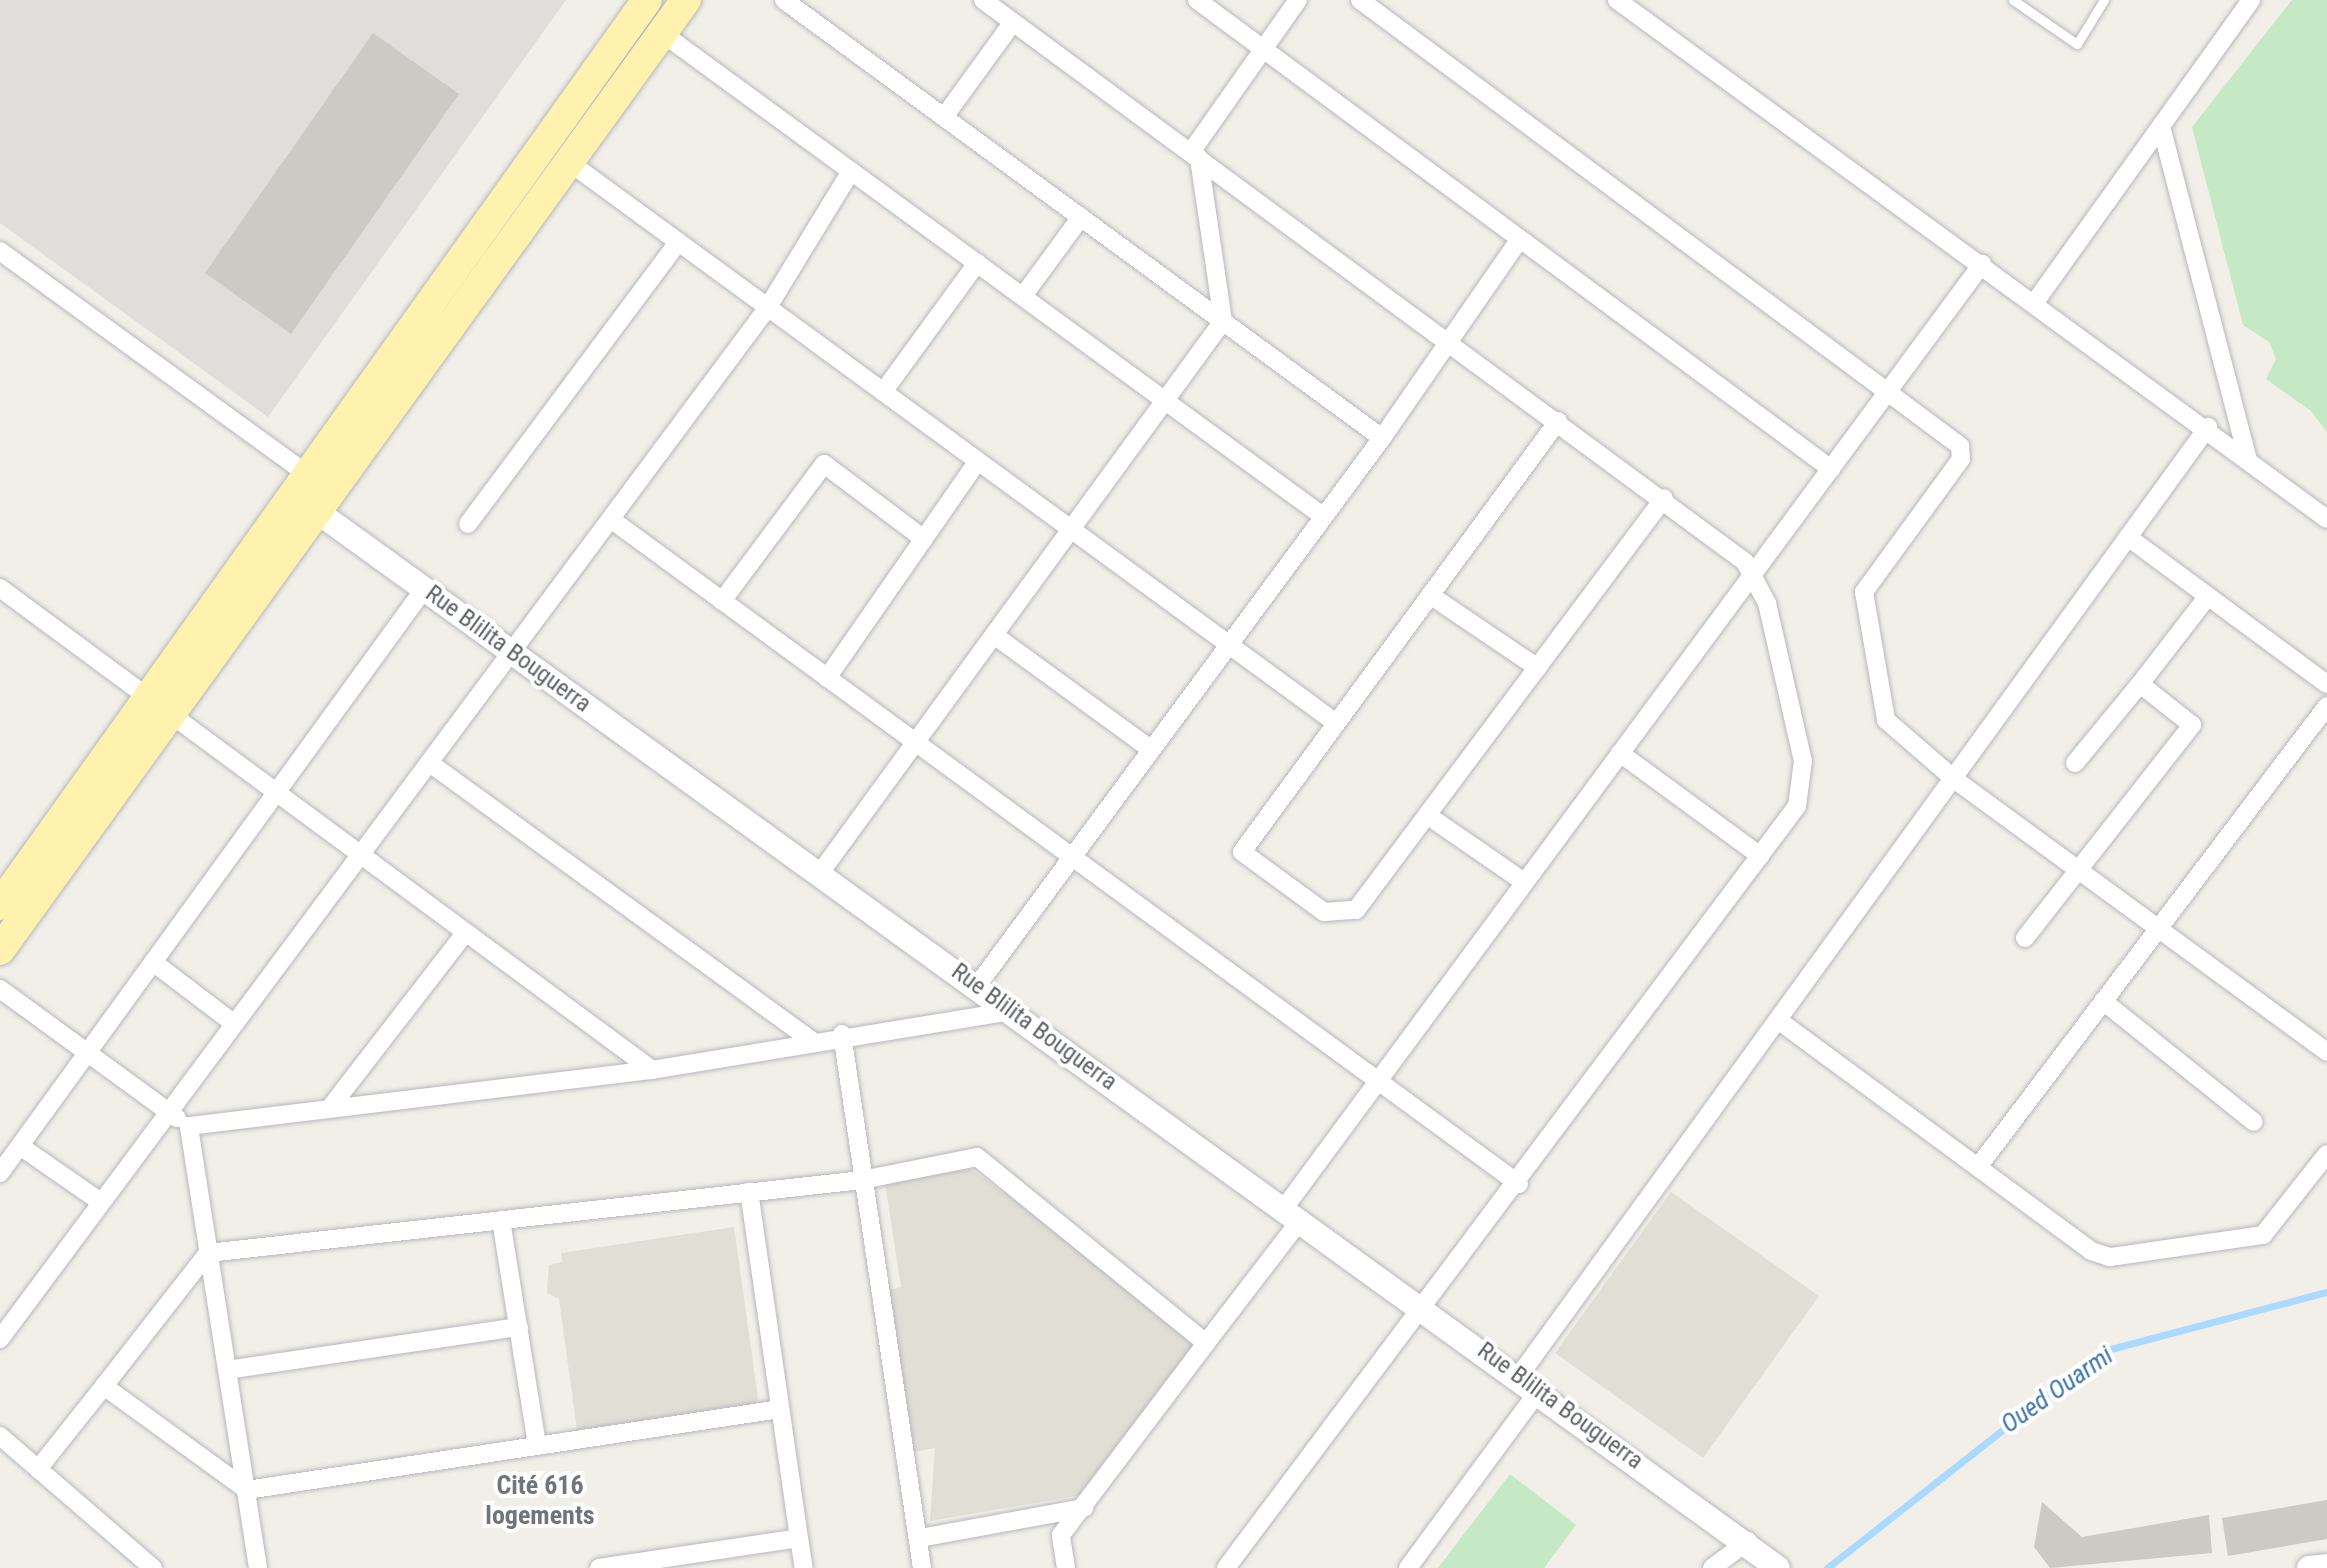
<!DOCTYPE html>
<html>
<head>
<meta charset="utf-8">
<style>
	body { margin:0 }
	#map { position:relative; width:2327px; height:1568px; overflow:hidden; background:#f1efe8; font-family:"Roboto Condensed",sans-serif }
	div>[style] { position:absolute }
	.industrial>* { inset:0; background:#e0deda }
	.education>* { inset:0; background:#e1ded6 }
	.green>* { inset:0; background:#c5e8c5 }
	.stream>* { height:7px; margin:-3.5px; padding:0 3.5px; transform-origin:3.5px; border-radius:3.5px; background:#aadaff }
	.building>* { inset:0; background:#cccac5 }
	.roads { filter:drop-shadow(0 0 2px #b5b8bc) drop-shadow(0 0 2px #b5b8bc) }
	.service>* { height:9px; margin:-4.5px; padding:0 4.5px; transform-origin:4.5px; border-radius:4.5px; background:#fff }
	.minor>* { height:18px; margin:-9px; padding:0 9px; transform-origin:9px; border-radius:9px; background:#fff }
	.tertiary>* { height:24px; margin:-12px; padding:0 12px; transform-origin:12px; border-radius:12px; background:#fff }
	.primary>* { height:30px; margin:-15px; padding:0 15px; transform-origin:15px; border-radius:15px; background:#fff2af }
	span { translate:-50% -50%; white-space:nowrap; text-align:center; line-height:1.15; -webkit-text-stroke:8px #fff; paint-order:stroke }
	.street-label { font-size:24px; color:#5f6368 }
	.water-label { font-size:26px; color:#4174aa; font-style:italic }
	.neighbourhood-label { font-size:26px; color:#70757a; font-weight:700 }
</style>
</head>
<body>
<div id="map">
	<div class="industrial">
		<div style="clip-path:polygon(0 0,566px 0,268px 417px,0 223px)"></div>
	</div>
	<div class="education">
		<div style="clip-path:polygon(971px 1169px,1201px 1337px,1081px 1495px,930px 1521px,935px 1448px,912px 1452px,884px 1292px,901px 1287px,885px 1183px)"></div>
		<div style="clip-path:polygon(1671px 1192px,1819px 1296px,1703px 1458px,1555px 1353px)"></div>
		<div style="clip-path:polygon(734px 1227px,758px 1398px,752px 1408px,577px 1430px,559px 1299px,547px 1293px,549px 1265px,562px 1262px,561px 1253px)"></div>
	</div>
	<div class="green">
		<div style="clip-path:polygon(2292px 0,2327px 0,2327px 432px,2311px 411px,2266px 379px,2276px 359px,2269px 342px,2243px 325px,2192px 127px)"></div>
		<div style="clip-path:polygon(1510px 1474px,1576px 1525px,1544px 1568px,1438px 1568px)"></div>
	</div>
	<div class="stream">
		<div style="left:1827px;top:1568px;width:351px;rotate:-38.2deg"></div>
		<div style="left:2103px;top:1351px;width:232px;rotate:-14.8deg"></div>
	</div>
	<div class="building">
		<div style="clip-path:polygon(373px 33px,459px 94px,291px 334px,205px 273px)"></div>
		<div style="clip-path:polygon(2327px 1500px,2327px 1539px,2228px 1556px,2222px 1518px)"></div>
		<div style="clip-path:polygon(2042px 1502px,2082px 1537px,2209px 1515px,2212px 1553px,2050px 1568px,2034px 1547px)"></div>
	</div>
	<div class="roads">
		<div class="service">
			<div style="left:2013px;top:0;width:78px;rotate:34.5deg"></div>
			<div style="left:2077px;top:44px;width:52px;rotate:-58.5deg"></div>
		</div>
		<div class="minor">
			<div style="left:784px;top:0;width:741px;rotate:36.22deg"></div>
			<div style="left:1382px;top:438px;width:681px;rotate:126.47deg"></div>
			<div style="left:983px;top:0;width:947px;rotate:36.41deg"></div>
			<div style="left:1745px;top:562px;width:47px;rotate:61.8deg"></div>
			<div style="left:1767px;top:603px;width:162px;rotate:77.2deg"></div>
			<div style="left:1803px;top:761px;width:45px;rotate:97.6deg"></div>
			<div style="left:1797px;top:806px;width:952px;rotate:126.85deg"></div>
			<div style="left:1197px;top:0;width:789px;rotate:36.49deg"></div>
			<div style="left:1360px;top:0;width:748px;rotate:36.62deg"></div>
			<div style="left:1960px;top:446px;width:13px;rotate:86deg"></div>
			<div style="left:1961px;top:459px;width:165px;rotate:126.1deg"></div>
			<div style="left:1864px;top:592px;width:130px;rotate:80.2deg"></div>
			<div style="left:1886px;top:720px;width:90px;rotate:40.9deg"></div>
			<div style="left:1954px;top:779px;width:462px;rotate:36.2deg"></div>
			<div style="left:1617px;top:0;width:879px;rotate:36.17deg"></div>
			<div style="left:662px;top:33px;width:815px;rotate:36.17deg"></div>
			<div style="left:944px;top:117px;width:117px;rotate:-54deg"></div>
			<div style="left:2161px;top:126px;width:342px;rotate:75.4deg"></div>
			<div style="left:1191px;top:152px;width:186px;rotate:-54.9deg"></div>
			<div style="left:569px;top:162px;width:950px;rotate:36.18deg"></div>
			<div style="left:0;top:251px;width:383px;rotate:36deg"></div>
			<div style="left:1023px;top:296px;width:98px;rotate:-53.7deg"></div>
			<div style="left:2035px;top:302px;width:371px;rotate:-54.4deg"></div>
			<div style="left:883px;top:392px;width:160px;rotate:-53.9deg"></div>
			<div style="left:1558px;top:421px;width:534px;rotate:126.25deg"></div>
			<div style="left:1242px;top:852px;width:102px;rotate:36.2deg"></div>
			<div style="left:1324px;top:912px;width:32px;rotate:-4deg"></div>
			<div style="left:1356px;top:910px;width:514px;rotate:-53.22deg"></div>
			<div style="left:1382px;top:438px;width:242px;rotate:-55.3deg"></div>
			<div style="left:612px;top:520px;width:1124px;rotate:36.21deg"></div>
			<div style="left:468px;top:524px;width:352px;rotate:-53.3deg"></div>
			<div style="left:2128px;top:537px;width:247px;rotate:36.5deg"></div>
			<div style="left:0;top:588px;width:811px;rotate:36.47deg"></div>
			<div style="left:1430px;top:595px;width:130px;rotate:34.1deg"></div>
			<div style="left:722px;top:601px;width:171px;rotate:-53.3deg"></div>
			<div style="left:824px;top:464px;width:125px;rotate:36.9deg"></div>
			<div style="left:994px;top:635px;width:192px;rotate:36.1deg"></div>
			<div style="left:827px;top:678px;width:264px;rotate:-55.2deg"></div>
			<div style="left:1620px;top:753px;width:174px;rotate:36.3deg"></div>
			<div style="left:2075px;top:763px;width:102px;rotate:-50.6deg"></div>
			<div style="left:431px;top:764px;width:470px;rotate:36deg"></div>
			<div style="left:1427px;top:815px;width:118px;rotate:34.6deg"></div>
			<div style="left:820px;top:873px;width:683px;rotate:-53.87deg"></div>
			<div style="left:1223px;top:321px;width:165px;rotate:-98.4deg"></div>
			<div style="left:2025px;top:938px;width:271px;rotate:-51.9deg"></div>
			<div style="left:2192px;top:725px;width:66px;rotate:-141.7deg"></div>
			<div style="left:2140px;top:684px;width:111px;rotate:-52.3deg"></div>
			<div style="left:153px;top:962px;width:101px;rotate:37.3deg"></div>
			<div style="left:0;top:989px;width:219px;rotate:36.1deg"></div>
			<div style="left:2103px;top:1001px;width:193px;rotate:38.7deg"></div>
			<div style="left:1778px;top:1020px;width:389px;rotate:36.4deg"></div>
			<div style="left:2091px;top:1251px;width:20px;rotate:18deg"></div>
			<div style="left:2110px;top:1257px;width:155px;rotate:-8.2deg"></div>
			<div style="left:2263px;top:1235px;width:103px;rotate:-51.7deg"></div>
			<div style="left:842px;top:1034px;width:540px;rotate:81.48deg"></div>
			<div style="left:333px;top:1104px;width:217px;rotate:-52.3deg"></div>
			<div style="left:20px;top:1146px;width:98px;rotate:34.7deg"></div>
			<div style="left:1978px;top:1167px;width:578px;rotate:-52.87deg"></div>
			<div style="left:0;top:1173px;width:722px;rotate:-54.02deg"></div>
			<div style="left:1285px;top:1207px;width:1173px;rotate:-53.53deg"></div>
			<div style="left:501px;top:1220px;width:228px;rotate:80.9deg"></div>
			<div style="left:0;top:1339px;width:1286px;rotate:-53.34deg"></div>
			<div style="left:768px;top:307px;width:159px;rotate:-58.6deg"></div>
			<div style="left:227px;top:1370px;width:295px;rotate:-8.4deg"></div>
			<div style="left:1519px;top:1376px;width:1173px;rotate:-54.02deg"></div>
			<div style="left:780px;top:1409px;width:539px;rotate:171.36deg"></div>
			<div style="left:247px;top:1490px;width:177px;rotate:-144deg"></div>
			<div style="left:104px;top:1386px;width:169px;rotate:-52deg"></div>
			<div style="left:208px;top:1253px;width:658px;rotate:-6.37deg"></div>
			<div style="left:862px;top:1180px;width:117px;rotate:-11.3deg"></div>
			<div style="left:977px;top:1157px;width:295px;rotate:39.1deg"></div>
			<div style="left:1206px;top:1343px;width:156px;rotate:-52.5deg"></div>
			<div style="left:0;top:1436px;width:202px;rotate:40.8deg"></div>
			<div style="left:38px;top:1469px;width:106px;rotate:-51.5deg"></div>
			<div style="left:799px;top:1538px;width:30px;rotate:81deg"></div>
			<div style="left:920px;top:1538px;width:167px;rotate:-10.4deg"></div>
			<div style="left:258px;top:1568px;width:447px;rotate:-98.9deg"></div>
			<div style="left:189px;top:1126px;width:466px;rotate:-6.9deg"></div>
			<div style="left:652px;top:1070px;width:364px;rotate:-9.3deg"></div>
			<div style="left:599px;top:1568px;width:202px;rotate:-8.5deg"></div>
			<div style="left:799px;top:1538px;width:350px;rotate:-98.2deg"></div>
			<div style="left:1066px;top:1568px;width:33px;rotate:-99deg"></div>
			<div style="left:1061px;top:1535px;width:241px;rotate:-52.9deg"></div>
			<div style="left:1408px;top:1568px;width:221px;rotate:-53.6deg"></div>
			<div style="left:1712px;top:1568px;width:45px;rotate:-36.9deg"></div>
		</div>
		<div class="tertiary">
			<div style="left:314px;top:493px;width:21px;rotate:76deg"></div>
			<div style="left:319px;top:513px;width:1800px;rotate:35.87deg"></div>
			<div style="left:2309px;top:1568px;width:18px;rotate:-6deg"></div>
		</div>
		<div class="primary">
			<div style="left:0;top:905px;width:1112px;rotate:-54.44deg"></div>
			<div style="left:0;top:950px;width:1172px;rotate:-54.17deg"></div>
		</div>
	</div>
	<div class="street-label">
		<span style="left:508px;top:649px;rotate:36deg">Rue Blilita Bouguerra</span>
		<span style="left:1034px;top:1027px;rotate:36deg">Rue Blilita Bouguerra</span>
		<span style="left:1560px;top:1406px;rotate:36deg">Rue Blilita Bouguerra</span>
	</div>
	<div class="water-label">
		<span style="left:2057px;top:1390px;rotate:-35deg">Oued Ouarmi</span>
	</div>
	<div class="neighbourhood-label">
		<span style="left:540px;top:1501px">Cité 616<br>logements</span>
	</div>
</div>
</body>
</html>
